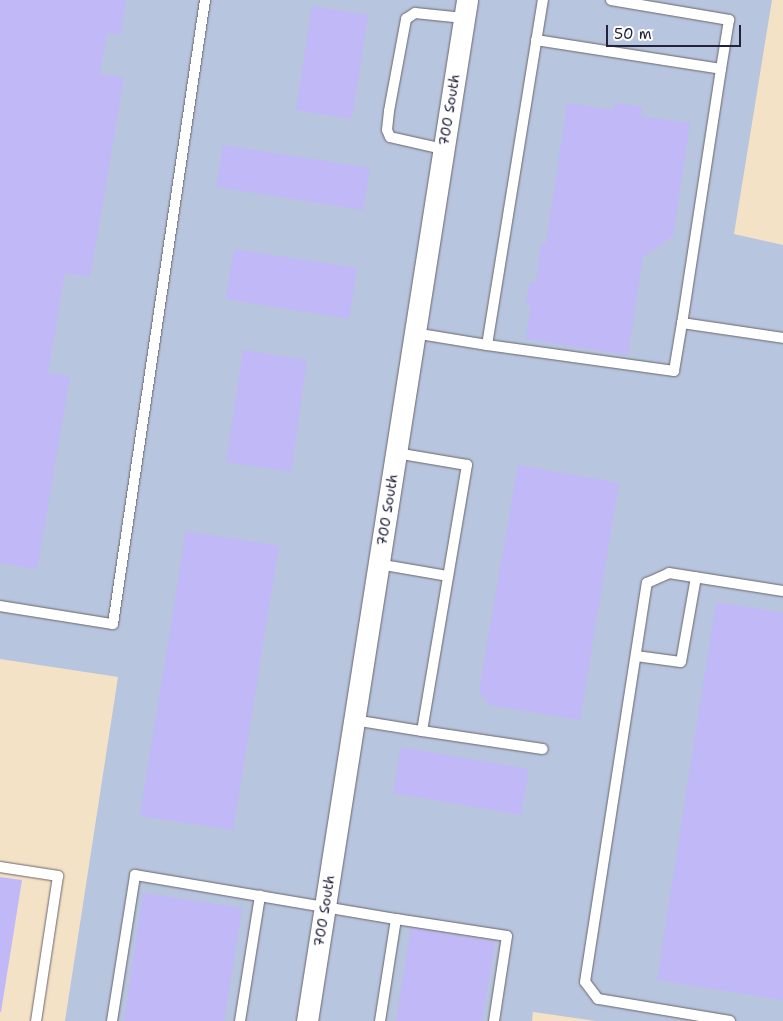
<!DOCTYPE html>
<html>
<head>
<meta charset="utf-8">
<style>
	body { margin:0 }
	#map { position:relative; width:783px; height:1021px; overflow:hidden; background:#f4e2c7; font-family:"Shantell Sans",sans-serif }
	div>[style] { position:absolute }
	.industrial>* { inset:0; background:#b7c5de }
	.building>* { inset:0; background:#c1b8f8 }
	.roads { filter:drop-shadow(0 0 1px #6c656c) drop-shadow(0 0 1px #6c656c) }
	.lane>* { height:10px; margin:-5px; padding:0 5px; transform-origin:5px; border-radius:5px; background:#fff }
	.street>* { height:21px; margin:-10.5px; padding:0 10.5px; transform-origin:10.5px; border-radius:10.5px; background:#fff }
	span { translate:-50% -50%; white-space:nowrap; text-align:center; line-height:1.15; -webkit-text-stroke:4.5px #fff; paint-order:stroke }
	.street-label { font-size:14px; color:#22223b }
	.scale { position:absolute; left:606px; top:25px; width:135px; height:22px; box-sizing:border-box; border:2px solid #22223b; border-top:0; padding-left:6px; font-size:15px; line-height:18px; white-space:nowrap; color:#22223b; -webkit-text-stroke:4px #fff; paint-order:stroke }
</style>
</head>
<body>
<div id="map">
	<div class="industrial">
		<div style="clip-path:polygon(0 0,772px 0,734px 234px,783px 245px,783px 1021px,596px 1021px,533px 1012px,532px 1021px,65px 1021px,118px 677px,0 659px)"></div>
	</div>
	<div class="building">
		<div style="clip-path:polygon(0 0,126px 0,121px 35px,107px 33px,100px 74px,124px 78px,90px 277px,65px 273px,48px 373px,70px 376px,37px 569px,0 563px)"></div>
		<div style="clip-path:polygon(312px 6px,368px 15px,352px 119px,296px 110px)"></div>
		<div style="clip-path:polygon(567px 103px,614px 110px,615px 103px,643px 107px,641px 116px,690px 123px,673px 236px,643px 257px,628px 355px,526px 339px,531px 306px,526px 305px,530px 282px,536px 283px,541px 243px,546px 244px)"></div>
		<div style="clip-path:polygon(223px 145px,370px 168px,363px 210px,216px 187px)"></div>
		<div style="clip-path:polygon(234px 249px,357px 268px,349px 319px,226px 299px)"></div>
		<div style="clip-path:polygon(243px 350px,307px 360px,291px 472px,226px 462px)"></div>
		<div style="clip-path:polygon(518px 465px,619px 483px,580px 720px,489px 705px,479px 691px)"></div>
		<div style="clip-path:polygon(186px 531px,279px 546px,233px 830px,140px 816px)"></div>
		<div style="clip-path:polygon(716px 602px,783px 613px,783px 1000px,657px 980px)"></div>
		<div style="clip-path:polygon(401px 747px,529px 769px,521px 815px,393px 793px)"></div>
		<div style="clip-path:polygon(0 877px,22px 880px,1px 1012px,0 1012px)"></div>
		<div style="clip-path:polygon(143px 893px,242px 908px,224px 1021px,124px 1021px)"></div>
		<div style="clip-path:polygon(411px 928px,495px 942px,482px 1021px,396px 1021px)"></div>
	</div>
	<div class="roads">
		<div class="lane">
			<div style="left:611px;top:0;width:120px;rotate:9.6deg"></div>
			<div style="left:729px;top:20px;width:50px;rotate:99.3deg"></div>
			<div style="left:536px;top:40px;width:187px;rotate:8.9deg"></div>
			<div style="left:721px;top:69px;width:257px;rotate:98.7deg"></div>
			<div style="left:682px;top:323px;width:102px;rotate:8.4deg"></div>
			<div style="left:443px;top:149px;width:54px;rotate:-167.2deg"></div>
			<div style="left:390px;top:137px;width:8px;rotate:-113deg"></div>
			<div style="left:387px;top:130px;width:19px;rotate:-84deg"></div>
			<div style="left:389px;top:111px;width:94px;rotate:-79.5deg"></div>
			<div style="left:406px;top:19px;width:11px;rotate:-34deg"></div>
			<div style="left:415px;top:13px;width:49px;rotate:5.8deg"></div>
			<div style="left:414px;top:333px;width:74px;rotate:9.3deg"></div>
			<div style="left:487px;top:345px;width:350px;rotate:-80.8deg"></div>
			<div style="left:487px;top:345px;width:189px;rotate:7.9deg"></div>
			<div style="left:674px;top:371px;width:49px;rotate:-80.5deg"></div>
			<div style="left:378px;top:564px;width:71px;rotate:9.7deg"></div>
			<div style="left:0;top:606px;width:114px;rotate:9.1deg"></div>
			<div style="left:113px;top:624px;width:631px;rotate:-81.61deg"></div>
			<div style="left:636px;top:656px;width:45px;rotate:7.6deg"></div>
			<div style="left:681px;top:662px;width:86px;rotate:-80deg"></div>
			<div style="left:354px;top:720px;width:69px;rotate:9.2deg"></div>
			<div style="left:422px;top:731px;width:270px;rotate:-80.4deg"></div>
			<div style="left:467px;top:465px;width:72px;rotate:-170.4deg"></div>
			<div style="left:422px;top:731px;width:122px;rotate:8.5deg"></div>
			<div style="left:0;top:867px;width:59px;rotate:8.8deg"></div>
			<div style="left:58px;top:876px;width:147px;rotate:98.6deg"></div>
			<div style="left:396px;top:919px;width:112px;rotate:8.7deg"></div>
			<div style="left:507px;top:936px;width:86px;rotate:98.7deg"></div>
			<div style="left:112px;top:1021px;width:148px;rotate:-81deg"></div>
			<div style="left:135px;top:875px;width:265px;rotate:9.6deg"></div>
			<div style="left:396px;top:919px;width:103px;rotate:98.9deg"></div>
			<div style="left:240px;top:1021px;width:127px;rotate:-80.9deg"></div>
			<div style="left:730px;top:1021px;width:134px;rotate:-170.5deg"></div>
			<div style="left:598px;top:999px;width:21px;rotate:-127deg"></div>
			<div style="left:585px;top:982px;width:404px;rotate:-81.2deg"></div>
			<div style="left:647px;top:583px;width:24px;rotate:-24deg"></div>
			<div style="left:669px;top:573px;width:115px;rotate:9deg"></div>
		</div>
		<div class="street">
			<div style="left:307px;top:1021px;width:1033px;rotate:-81.09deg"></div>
		</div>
	</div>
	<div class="street-label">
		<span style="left:449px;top:110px;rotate:-81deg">700 South</span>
		<span style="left:387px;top:510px;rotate:-81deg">700 South</span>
		<span style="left:324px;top:911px;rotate:-81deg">700 South</span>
	</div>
	<div class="scale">50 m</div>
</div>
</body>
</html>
